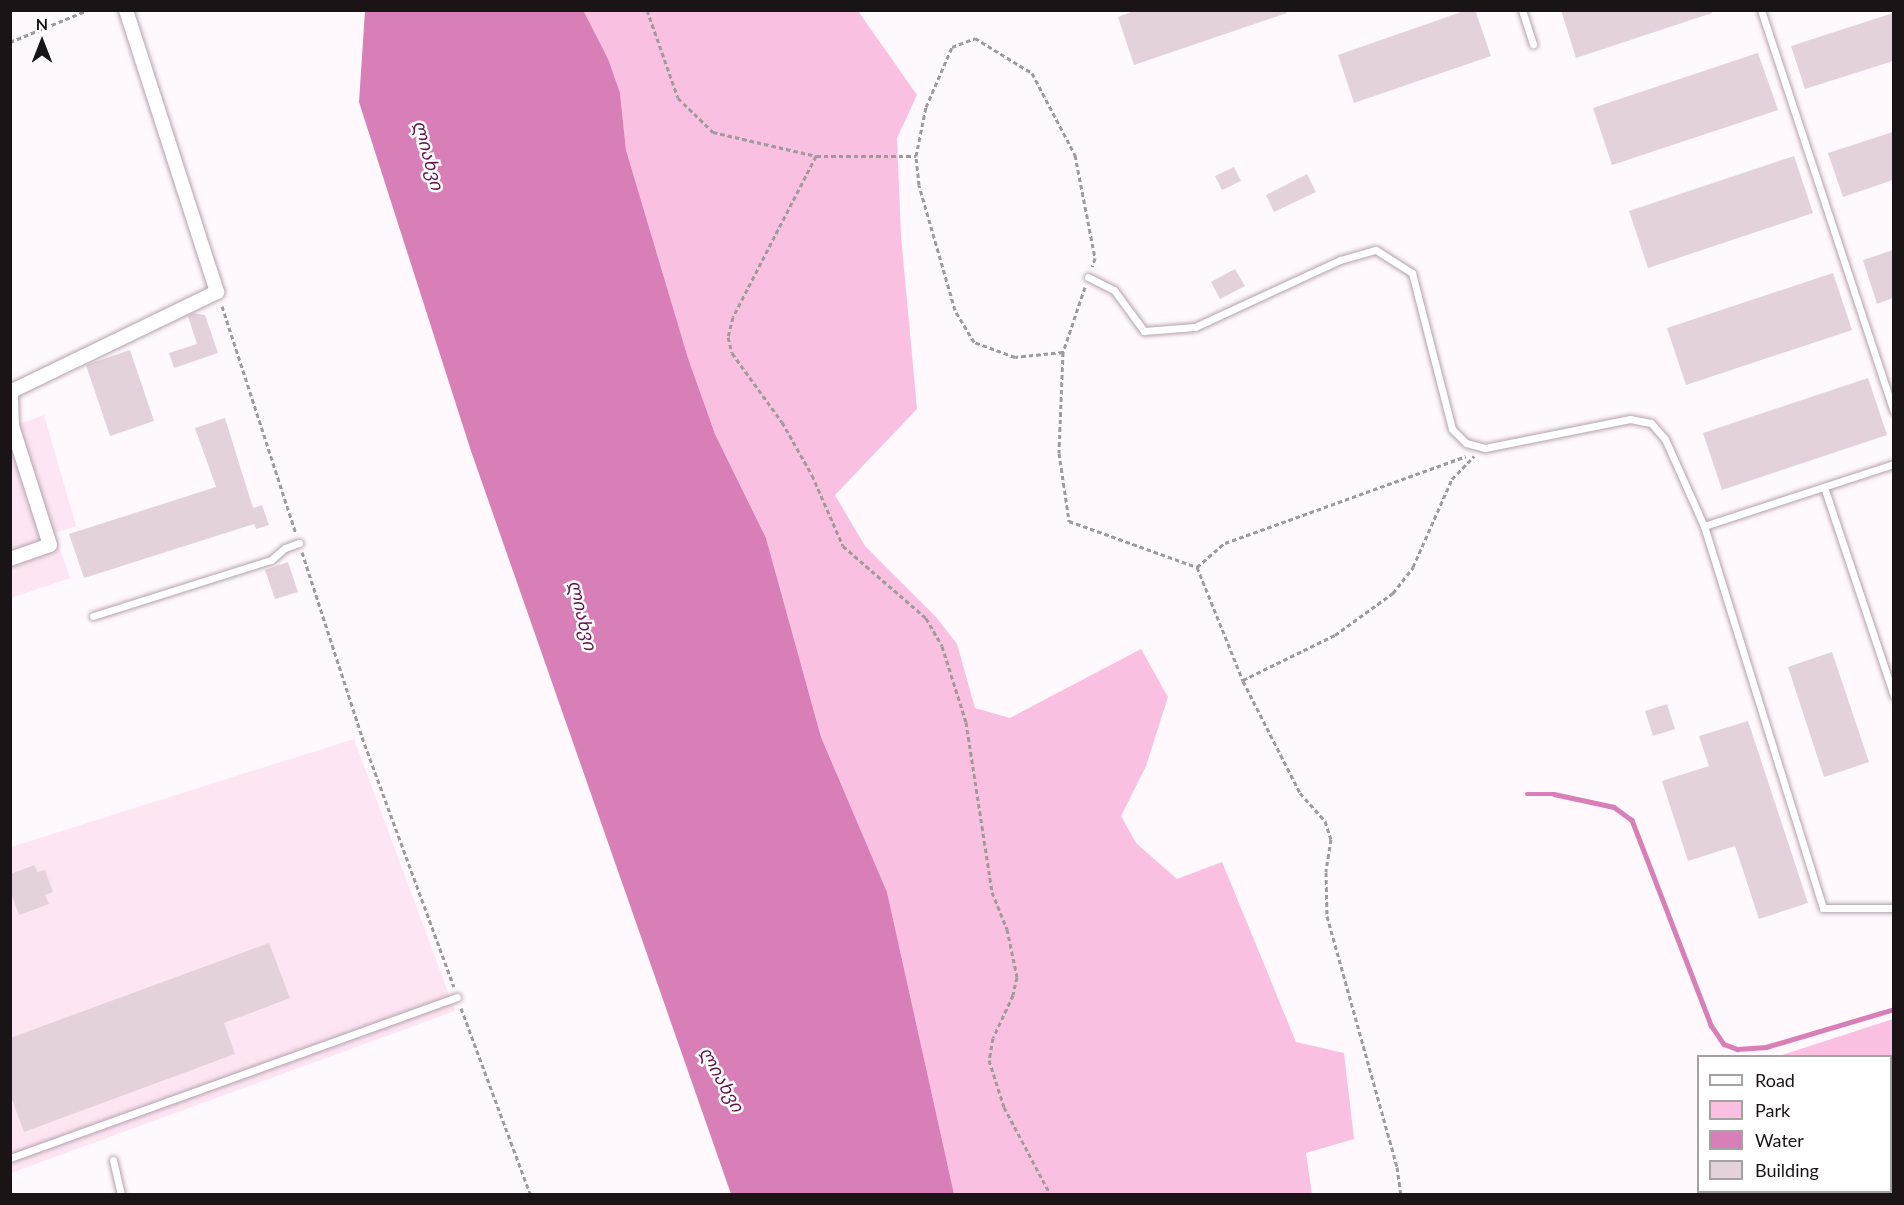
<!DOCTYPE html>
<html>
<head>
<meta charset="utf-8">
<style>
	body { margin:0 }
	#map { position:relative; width:1904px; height:1205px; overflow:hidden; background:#fff8fc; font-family:Lato,"Noto Sans Georgian",sans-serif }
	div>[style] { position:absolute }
	.built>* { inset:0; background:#fee5f4 }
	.green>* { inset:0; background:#fac0e2 }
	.water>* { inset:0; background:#d77fb6 }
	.stream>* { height:4.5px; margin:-2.25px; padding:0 2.25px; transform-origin:2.25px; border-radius:2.25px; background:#d77fb6 }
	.building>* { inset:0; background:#e3d2dc }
	.path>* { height:3px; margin-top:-1.5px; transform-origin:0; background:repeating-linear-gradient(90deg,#a09a9d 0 4.5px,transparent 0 7.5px) }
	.roads { filter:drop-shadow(0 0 2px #b3a2ac) drop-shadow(0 0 2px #b3a2ac) }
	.service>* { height:7px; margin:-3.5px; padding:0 3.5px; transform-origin:3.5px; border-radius:3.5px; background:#fff }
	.minor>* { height:14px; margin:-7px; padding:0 7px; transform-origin:7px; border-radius:7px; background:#fff }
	span { translate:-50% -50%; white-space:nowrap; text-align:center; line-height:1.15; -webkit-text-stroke:5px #fff; paint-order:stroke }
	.water-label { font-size:18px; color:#62144b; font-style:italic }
	.frame { position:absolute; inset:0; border:12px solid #1a1417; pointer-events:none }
	.legend { position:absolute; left:1697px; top:1055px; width:195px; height:138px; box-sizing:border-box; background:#fff; border:2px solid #a3a1a2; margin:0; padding:8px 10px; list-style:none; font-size:18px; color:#1a1417 }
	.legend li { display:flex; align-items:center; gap:12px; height:30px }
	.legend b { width:30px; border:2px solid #a3a1a2 }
	.north { position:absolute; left:12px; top:12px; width:60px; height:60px; -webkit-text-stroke:4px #fff; paint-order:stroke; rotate:0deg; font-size:16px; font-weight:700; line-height:24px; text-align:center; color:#1a1417 }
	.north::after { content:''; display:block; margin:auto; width:21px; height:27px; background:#1a1417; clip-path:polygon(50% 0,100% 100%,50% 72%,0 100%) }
</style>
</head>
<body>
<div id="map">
	<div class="built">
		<div style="clip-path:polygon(44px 415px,76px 526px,55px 533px,70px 578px,11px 598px,10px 427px)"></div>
		<div style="clip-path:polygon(354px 739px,455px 1011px,11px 1173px,11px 847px)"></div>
	</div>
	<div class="green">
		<div style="clip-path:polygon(580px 11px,858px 11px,917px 95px,897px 138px,901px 236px,917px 409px,835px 495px,865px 546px,936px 617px,957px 644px,975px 708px,1010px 718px,1141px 649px,1168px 697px,1146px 766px,1121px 816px,1136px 843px,1177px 879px,1222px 862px,1296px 1042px,1344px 1053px,1354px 1139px,1306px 1153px,1312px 1194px,954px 1194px,887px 892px,821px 737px,766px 538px,715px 434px,688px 358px,626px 150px,620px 93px)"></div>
		<div style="clip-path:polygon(1893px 1019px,1893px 1194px,1775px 1194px,1890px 1192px,1890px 1056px,1779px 1056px)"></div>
	</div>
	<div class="water">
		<div style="clip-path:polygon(583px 10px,608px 59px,620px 93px,626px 150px,688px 358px,715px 434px,766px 538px,821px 737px,887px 892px,954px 1194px,731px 1194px,471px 451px,359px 102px,365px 11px)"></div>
	</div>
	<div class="stream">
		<div style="left:1527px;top:794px;width:27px"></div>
		<div style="left:1554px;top:794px;width:61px;rotate:12.2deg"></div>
		<div style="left:1614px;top:807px;width:22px;rotate:36deg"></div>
		<div style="left:1632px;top:820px;width:220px;rotate:68.9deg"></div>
		<div style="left:1711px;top:1025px;width:23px;rotate:56deg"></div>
		<div style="left:1724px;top:1044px;width:14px;rotate:21deg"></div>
		<div style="left:1737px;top:1049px;width:29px;rotate:-4deg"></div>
		<div style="left:1766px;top:1047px;width:134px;rotate:-16.5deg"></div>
		<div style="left:1763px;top:1194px;width:2px;rotate:-63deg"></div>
	</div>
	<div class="building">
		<div style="clip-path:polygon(1136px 10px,1286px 10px,1287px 13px,1134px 65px,1118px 17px)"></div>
		<div style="clip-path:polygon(1467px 10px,1475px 10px,1491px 56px,1354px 103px,1338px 55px)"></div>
		<div style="clip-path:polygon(1561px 10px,1712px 10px,1712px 13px,1576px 58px)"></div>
		<div style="clip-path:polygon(1893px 13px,1893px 61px,1805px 89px,1791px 46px)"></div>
		<div style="clip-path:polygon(1758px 53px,1778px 110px,1612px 165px,1593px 108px)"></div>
		<div style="clip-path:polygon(1893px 132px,1893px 180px,1843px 197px,1828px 153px)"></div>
		<div style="clip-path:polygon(1794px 156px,1813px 213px,1648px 268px,1629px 211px)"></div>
		<div style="clip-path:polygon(1234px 167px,1241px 181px,1222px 190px,1215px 176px)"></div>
		<div style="clip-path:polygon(1307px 174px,1316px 192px,1274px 212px,1266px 195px)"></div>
		<div style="clip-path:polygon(1893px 250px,1893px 298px,1877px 304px,1863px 260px)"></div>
		<div style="clip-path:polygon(1235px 269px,1245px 286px,1220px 299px,1211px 282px)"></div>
		<div style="clip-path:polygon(1833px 273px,1852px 330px,1686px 385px,1667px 328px)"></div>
		<div style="clip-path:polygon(193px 313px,205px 315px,218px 353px,174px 368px,169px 353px,197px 344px,188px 316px)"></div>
		<div style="clip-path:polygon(130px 350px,154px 421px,110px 436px,86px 365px)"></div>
		<div style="clip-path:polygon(1868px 378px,1887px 435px,1722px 490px,1703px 433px)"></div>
		<div style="clip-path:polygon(225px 418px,253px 508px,262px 505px,269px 525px,256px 529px,254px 524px,84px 578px,69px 534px,216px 487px,195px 428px)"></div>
		<div style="clip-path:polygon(288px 562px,298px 592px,275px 599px,265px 570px)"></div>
		<div style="clip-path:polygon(1832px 652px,1869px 762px,1824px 777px,1788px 667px)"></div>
		<div style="clip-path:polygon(1667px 704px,1675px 729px,1653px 736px,1645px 711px)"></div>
		<div style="clip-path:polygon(1748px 721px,1808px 903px,1759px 919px,1735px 846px,1688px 861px,1662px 781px,1709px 766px,1699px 736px)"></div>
		<div style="clip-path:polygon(35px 865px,37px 872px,45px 870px,53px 892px,45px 895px,49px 904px,19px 915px,10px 890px,10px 874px)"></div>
		<div style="clip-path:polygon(269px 943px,290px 998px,224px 1023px,235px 1054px,24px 1132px,10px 1094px,10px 1038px)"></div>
	</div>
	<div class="path">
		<div style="left:647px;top:10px;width:93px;rotate:70.6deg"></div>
		<div style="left:678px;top:98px;width:49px;rotate:44.2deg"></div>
		<div style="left:713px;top:132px;width:106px;rotate:13.1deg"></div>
		<div style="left:816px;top:156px;width:100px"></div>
		<div style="left:10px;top:42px;width:84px;rotate:-22.3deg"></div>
		<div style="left:816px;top:156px;width:181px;rotate:117.3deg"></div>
		<div style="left:733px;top:317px;width:21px;rotate:104deg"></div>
		<div style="left:728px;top:337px;width:16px;rotate:76deg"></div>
		<div style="left:732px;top:353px;width:85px;rotate:54.1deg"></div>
		<div style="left:782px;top:422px;width:61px;rotate:60.5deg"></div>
		<div style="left:812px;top:475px;width:77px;rotate:66.4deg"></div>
		<div style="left:843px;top:546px;width:110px;rotate:40.9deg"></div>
		<div style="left:926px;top:618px;width:32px;rotate:60deg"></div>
		<div style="left:942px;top:646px;width:80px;rotate:72.5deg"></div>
		<div style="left:966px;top:722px;width:172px;rotate:81.3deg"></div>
		<div style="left:992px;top:892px;width:40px;rotate:68deg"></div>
		<div style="left:1007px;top:929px;width:49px;rotate:78.2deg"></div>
		<div style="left:1017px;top:977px;width:18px;rotate:103deg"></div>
		<div style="left:1013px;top:995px;width:47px;rotate:114.9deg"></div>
		<div style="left:993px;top:1038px;width:22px;rotate:100deg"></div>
		<div style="left:989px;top:1060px;width:49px;rotate:72.3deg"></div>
		<div style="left:1004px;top:1107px;width:98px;rotate:62.1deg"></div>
		<div style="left:1085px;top:287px;width:69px;rotate:108.7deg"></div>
		<div style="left:1063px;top:352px;width:101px;rotate:92.3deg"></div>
		<div style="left:1059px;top:453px;width:69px;rotate:81.6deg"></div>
		<div style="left:1069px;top:521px;width:136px;rotate:19.8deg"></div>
		<div style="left:1197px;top:567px;width:123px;rotate:68deg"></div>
		<div style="left:1243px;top:681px;width:126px;rotate:63deg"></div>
		<div style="left:1300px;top:793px;width:38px;rotate:48deg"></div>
		<div style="left:1325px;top:821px;width:19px;rotate:72deg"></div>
		<div style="left:1331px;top:839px;width:33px;rotate:99deg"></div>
		<div style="left:1326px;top:872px;width:44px;rotate:88.7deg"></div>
		<div style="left:1327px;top:916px;width:261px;rotate:74.4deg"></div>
		<div style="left:1397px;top:1167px;width:27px;rotate:82deg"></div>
		<div style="left:222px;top:306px;width:240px;rotate:72deg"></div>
		<div style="left:1063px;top:352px;width:48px;rotate:174.1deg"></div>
		<div style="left:1015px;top:357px;width:44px;rotate:-159.9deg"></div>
		<div style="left:974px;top:342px;width:37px;rotate:-121deg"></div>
		<div style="left:955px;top:310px;width:130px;rotate:-106.1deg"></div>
		<div style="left:919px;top:185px;width:29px;rotate:-96deg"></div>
		<div style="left:916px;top:156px;width:50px;rotate:-78.5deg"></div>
		<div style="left:926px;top:107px;width:65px;rotate:-66.6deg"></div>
		<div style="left:952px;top:47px;width:25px;rotate:-21deg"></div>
		<div style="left:975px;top:38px;width:67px;rotate:31.6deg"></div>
		<div style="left:1032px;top:73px;width:93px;rotate:62.3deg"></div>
		<div style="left:1075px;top:155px;width:105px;rotate:79deg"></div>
		<div style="left:1095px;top:258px;width:9px;rotate:108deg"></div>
		<div style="left:302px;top:552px;width:194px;rotate:72deg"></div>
		<div style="left:362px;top:737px;width:266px;rotate:69.8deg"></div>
		<div style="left:1197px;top:567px;width:37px;rotate:-41deg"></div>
		<div style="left:1225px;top:543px;width:256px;rotate:-19.8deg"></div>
		<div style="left:1243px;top:680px;width:102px;rotate:-26.1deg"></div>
		<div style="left:1335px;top:635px;width:72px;rotate:-35.9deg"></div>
		<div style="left:1393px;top:593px;width:33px;rotate:-52deg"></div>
		<div style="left:1413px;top:567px;width:96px;rotate:-66.1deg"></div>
		<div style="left:1452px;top:479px;width:32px;rotate:-46deg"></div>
		<div style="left:461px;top:1008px;width:198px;rotate:69.6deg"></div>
	</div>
	<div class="roads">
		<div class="service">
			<div style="left:1522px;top:10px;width:36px;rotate:72deg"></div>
			<div style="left:1761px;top:10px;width:422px;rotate:71.7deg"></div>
			<div style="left:1088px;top:277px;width:29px;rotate:27deg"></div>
			<div style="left:1114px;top:290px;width:51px;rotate:53.8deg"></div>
			<div style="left:1144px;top:331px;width:51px;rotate:-4.5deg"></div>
			<div style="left:1195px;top:327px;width:160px;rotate:-24.8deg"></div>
			<div style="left:1340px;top:260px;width:37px;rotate:-16deg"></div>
			<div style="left:1376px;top:250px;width:43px;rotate:32.6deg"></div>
			<div style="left:1412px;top:273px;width:161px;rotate:75.6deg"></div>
			<div style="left:1452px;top:429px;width:20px;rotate:45deg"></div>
			<div style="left:1466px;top:443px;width:20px;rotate:15deg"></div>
			<div style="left:1485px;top:448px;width:148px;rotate:-11.3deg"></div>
			<div style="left:1630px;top:419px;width:21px;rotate:11deg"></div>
			<div style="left:1651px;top:423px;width:21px;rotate:49deg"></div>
			<div style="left:1665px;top:439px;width:95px;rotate:65.9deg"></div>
			<div style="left:1704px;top:526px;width:400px;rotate:72.7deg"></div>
			<div style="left:1823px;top:908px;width:71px"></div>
			<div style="left:1824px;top:487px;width:220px;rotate:71.5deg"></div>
			<div style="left:1704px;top:526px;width:200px;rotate:-18.1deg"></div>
			<div style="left:93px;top:616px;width:187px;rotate:-17.5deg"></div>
			<div style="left:271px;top:560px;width:18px;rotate:-41deg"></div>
			<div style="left:285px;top:548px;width:15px;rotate:-20deg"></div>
			<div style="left:10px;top:1158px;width:475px;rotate:-19.8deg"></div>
			<div style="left:113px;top:1160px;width:35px;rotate:77deg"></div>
		</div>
		<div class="minor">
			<div style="left:10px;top:392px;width:230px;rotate:-25.8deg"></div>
			<div style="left:217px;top:292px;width:296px;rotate:-107.9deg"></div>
			<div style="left:10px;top:559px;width:42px;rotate:-19.3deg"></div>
			<div style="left:50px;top:545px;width:125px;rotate:-107.7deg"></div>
			<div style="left:12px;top:426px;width:34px;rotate:-92deg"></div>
		</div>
	</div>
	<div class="water-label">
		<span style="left:429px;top:155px;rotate:75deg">ლიახვი</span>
		<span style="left:583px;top:615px;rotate:77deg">ლიახვი</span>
		<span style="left:722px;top:1079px;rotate:61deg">ლიახვი</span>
	</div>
	<div class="frame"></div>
	<ul class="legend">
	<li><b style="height:8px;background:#fff"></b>Road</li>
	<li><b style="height:16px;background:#fac0e2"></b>Park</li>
	<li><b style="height:16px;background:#d77fb6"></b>Water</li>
	<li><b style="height:16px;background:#e3d2dc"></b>Building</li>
	</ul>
	<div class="north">N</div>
</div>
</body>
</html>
